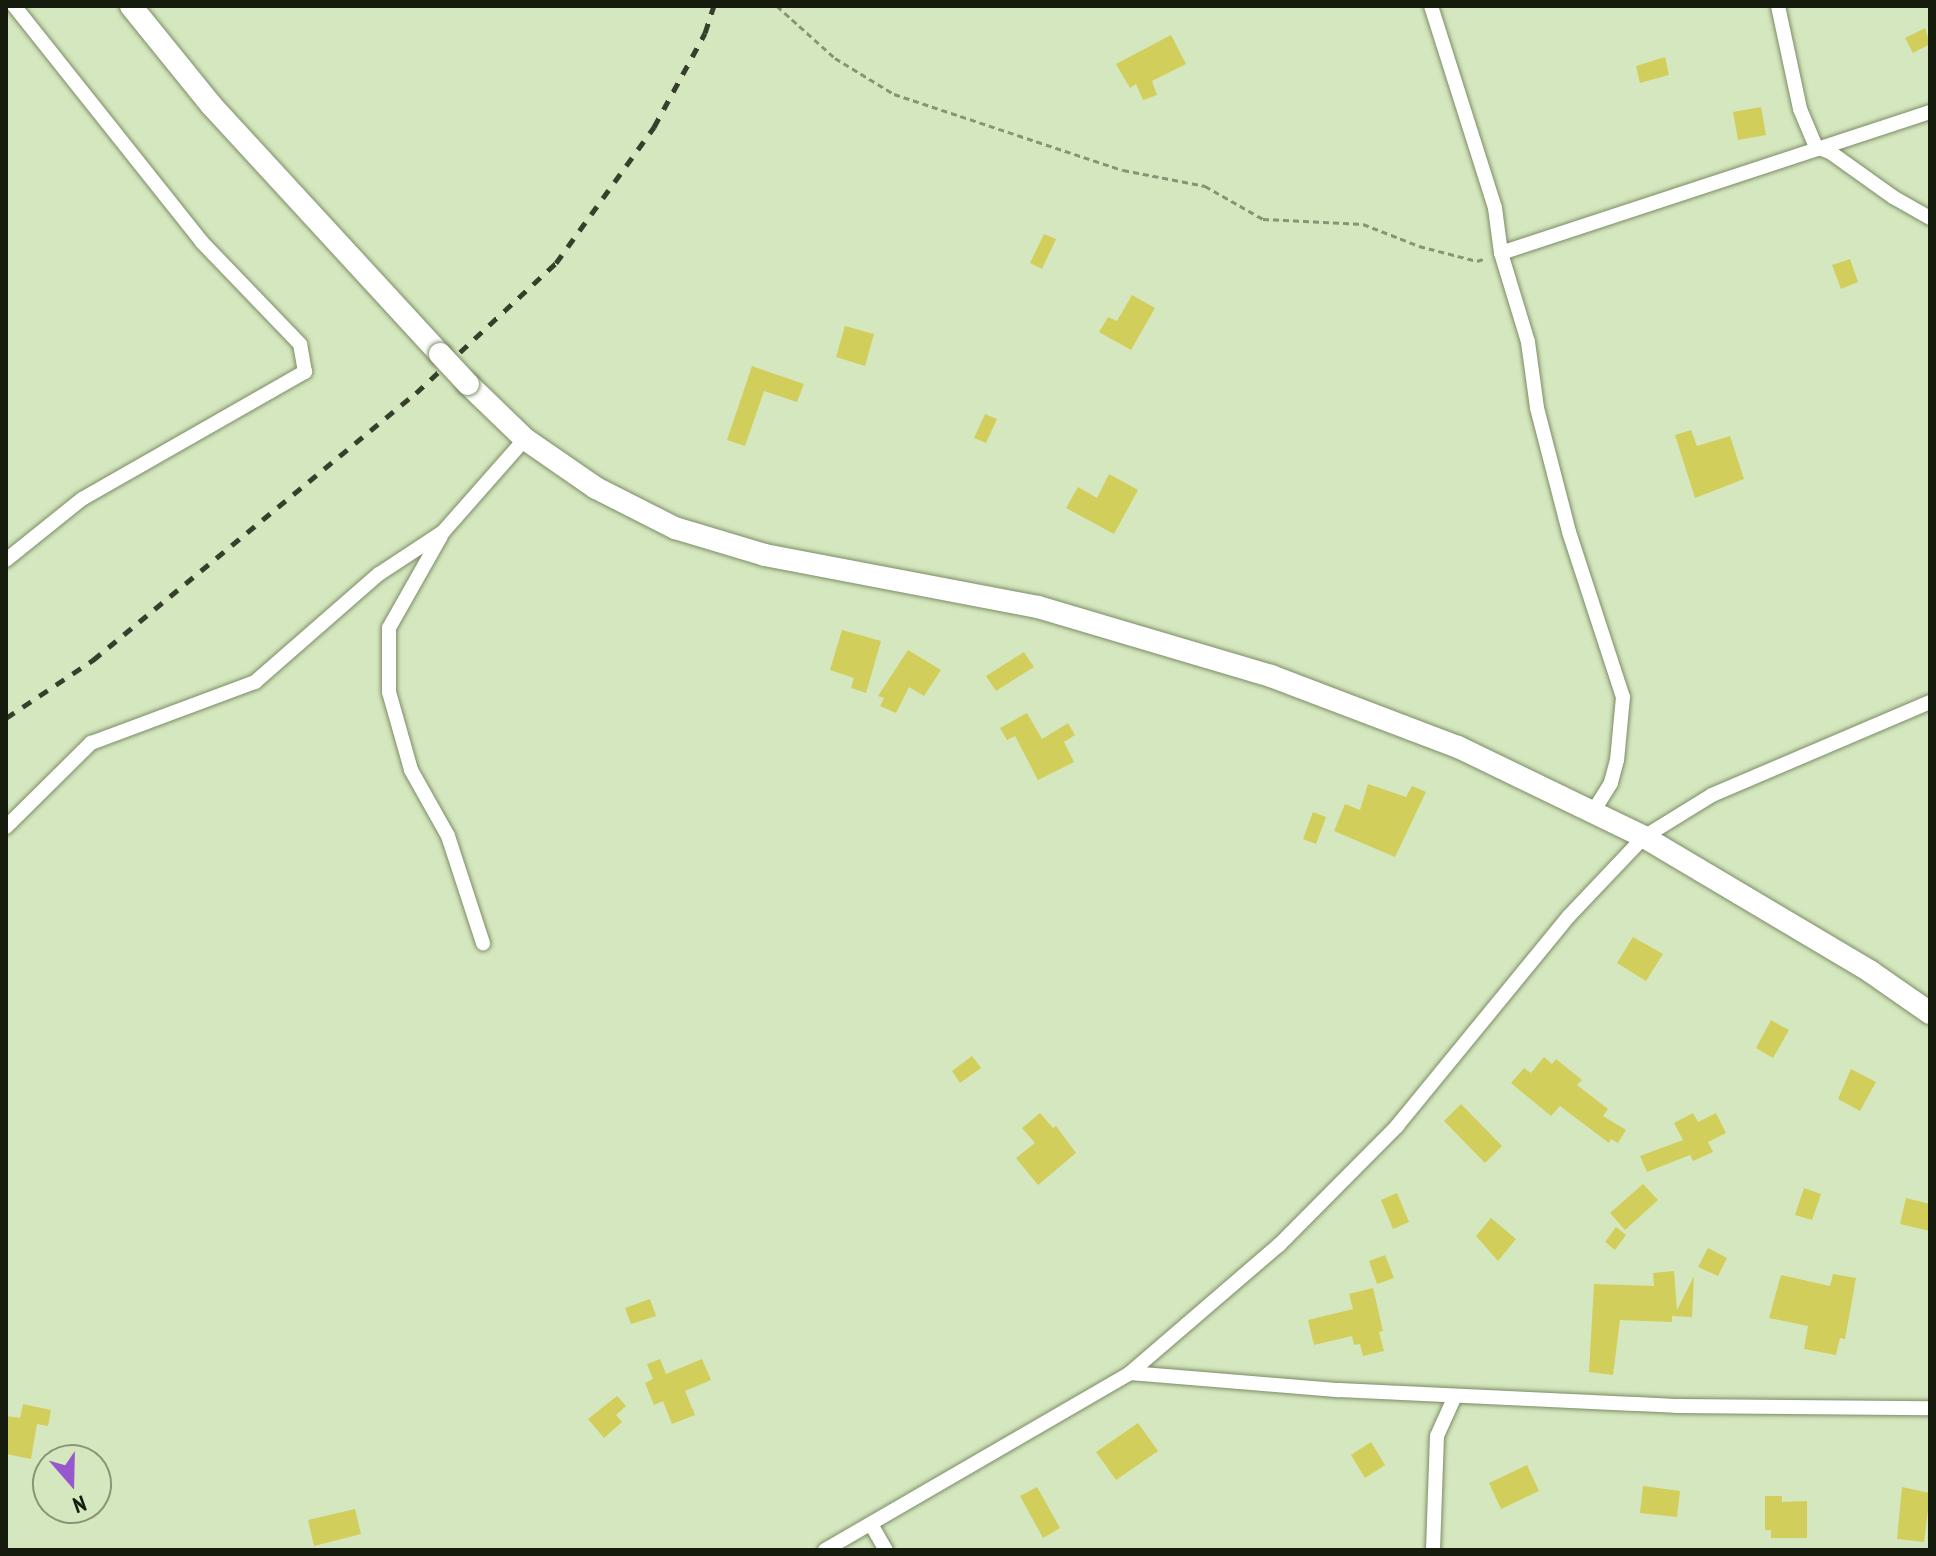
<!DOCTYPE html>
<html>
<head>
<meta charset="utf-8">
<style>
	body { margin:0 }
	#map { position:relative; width:1936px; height:1556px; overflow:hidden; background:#d5e7be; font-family:"PT Sans Narrow",sans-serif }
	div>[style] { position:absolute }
	.building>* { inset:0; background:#d2ce5b }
	.path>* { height:3px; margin-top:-1.5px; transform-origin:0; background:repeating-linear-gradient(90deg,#879476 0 6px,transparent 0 10px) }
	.roads { filter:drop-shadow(0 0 2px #7c8c66) drop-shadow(0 0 2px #7c8c66) }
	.minor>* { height:14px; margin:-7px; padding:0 7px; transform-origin:7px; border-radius:7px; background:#fff }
	.secondary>* { height:22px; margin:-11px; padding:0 11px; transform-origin:11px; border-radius:11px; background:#fff }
	.rail>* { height:5px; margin-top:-2.5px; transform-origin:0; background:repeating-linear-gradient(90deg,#363f2c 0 10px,transparent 0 20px) }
	.bridges { filter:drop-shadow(0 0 2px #7c8c66) drop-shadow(0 0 2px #7c8c66) }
	.secondary-bridge>* { height:22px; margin:-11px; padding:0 11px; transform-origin:11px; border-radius:11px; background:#fff }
	span { translate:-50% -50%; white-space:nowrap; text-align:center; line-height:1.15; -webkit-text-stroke:8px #d5e7be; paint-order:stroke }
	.frame { position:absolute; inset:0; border:8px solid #151c0d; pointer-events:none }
	.north { position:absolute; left:32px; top:1444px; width:80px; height:80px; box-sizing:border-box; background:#d5e7be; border:2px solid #889677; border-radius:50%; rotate:160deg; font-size:22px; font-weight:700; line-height:32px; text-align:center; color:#151c0d }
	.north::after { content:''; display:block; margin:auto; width:28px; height:36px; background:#9858cd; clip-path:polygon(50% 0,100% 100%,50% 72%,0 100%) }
</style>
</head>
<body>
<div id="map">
	<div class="building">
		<div style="clip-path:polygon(1925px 28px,1930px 44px,1913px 53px,1905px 38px)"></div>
		<div style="clip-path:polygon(1171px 35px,1186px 64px,1152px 81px,1157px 95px,1143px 100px,1136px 84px,1130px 88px,1116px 64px)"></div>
		<div style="clip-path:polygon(1665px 57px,1669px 75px,1640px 83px,1636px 66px)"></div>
		<div style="clip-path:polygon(1761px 107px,1766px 135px,1738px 140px,1733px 112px)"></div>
		<div style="clip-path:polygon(1044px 234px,1056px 239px,1042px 269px,1030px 263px)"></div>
		<div style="clip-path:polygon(1850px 259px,1858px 282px,1841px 289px,1832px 265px)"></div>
		<div style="clip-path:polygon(1132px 295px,1155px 308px,1131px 350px,1099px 332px,1108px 317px,1117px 321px)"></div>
		<div style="clip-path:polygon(845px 326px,874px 334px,865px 366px,836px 357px)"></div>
		<div style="clip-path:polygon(752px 366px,804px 384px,797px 402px,764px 391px,745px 446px,727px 440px)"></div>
		<div style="clip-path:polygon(985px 414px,997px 419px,986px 443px,974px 438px)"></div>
		<div style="clip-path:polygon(1691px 430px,1697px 446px,1730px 436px,1744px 479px,1695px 498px,1675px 435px)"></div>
		<div style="clip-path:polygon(1109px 474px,1138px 490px,1114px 534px,1066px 508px,1078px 487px,1097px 498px)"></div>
		<div style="clip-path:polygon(842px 630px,881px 641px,866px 693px,851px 688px,854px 678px,830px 670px)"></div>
		<div style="clip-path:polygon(908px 650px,941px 670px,924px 696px,909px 687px,896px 713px,880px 706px,884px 698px,878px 696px)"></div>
		<div style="clip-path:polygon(1024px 652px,1034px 667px,996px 691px,986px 676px)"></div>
		<div style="clip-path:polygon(1027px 713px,1042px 739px,1068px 723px,1075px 735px,1064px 742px,1074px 762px,1038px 780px,1015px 736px,1007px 740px,1000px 728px)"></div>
		<div style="clip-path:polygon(1368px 784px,1406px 797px,1412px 786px,1426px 792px,1395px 857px,1334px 831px,1345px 804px,1360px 810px)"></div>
		<div style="clip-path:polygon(1313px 812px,1326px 817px,1316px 844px,1303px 839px)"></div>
		<div style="clip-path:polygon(1633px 937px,1663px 954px,1646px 981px,1617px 963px)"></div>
		<div style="clip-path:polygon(1771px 1020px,1789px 1030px,1773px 1058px,1756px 1048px)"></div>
		<div style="clip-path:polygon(972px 1056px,981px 1068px,960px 1083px,952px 1071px)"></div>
		<div style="clip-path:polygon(1544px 1057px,1552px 1064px,1556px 1059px,1582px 1080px,1577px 1085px,1608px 1109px,1603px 1116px,1626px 1130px,1618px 1143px,1611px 1139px,1609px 1143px,1560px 1106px,1551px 1116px,1511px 1083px,1524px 1068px,1531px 1073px)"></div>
		<div style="clip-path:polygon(1851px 1069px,1876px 1082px,1860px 1111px,1838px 1099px)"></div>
		<div style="clip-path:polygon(1461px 1104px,1502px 1146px,1485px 1163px,1444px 1121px)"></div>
		<div style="clip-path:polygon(1040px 1113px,1053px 1128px,1056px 1126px,1076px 1153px,1038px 1185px,1016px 1158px,1035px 1143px,1022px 1128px)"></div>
		<div style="clip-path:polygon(1693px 1113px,1698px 1122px,1716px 1113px,1726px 1133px,1708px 1142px,1713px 1152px,1693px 1161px,1690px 1155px,1647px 1172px,1640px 1156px,1683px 1140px,1674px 1123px)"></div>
		<div style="clip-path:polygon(1643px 1184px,1658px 1200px,1625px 1230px,1610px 1213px)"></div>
		<div style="clip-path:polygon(1804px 1188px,1821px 1194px,1812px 1220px,1795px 1215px)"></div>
		<div style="clip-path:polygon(1397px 1193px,1409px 1222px,1393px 1229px,1381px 1200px)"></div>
		<div style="clip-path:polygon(1906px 1198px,1930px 1204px,1930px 1231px,1900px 1224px)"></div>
		<div style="clip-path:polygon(1491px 1218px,1516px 1239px,1498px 1261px,1476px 1236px)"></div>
		<div style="clip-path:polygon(1616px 1227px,1626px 1235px,1615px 1250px,1605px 1242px)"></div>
		<div style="clip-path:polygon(1708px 1248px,1727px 1258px,1718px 1276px,1698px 1267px)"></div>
		<div style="clip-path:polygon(1385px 1255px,1394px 1278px,1377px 1284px,1369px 1261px)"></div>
		<div style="clip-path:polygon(1674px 1271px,1677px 1310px,1694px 1276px,1692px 1317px,1672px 1316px,1672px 1322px,1620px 1320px,1613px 1375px,1589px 1372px,1594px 1284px,1654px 1286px,1653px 1273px)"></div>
		<div style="clip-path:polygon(1833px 1274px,1856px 1278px,1845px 1339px,1840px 1338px,1836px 1355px,1804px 1349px,1808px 1326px,1769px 1318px,1781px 1275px,1830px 1286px)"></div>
		<div style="clip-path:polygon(1373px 1288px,1383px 1331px,1379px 1332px,1384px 1351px,1363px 1356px,1360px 1344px,1354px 1345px,1352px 1336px,1314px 1345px,1308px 1320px,1353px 1309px,1349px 1294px)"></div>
		<div style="clip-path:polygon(650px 1299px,656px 1316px,631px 1324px,625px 1308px)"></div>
		<div style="clip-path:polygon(660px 1359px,666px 1374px,702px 1359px,711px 1380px,685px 1391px,695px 1415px,672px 1424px,663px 1401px,654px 1405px,645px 1383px,653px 1379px,647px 1364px)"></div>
		<div style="clip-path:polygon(617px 1396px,626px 1406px,616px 1415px,622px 1422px,604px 1438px,588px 1419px)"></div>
		<div style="clip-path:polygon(23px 1404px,51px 1410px,48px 1426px,37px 1424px,31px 1459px,6px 1454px,6px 1416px,20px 1418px)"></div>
		<div style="clip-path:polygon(1138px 1423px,1158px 1451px,1116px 1480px,1096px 1452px)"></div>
		<div style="clip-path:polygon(1371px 1442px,1385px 1465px,1365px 1478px,1351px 1455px)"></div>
		<div style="clip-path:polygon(1527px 1465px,1539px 1491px,1501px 1509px,1489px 1483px)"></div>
		<div style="clip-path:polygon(1643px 1486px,1680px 1491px,1677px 1517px,1640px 1513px)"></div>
		<div style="clip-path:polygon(1037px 1487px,1060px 1528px,1043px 1538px,1020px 1496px)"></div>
		<div style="clip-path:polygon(1902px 1487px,1930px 1493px,1924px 1542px,1897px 1539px)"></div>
		<div style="clip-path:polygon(1765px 1496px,1782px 1496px,1782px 1502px,1807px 1501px,1807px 1538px,1771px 1538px,1771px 1530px,1765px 1530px)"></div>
		<div style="clip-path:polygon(355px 1509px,361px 1534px,314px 1546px,308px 1520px)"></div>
	</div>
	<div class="path">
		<div style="left:777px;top:6px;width:78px;rotate:41.9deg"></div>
		<div style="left:835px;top:58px;width:69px;rotate:31.4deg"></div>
		<div style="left:894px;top:94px;width:241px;rotate:18.4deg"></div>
		<div style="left:1123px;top:170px;width:84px;rotate:11deg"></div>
		<div style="left:1205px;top:186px;width:67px;rotate:29.6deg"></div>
		<div style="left:1263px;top:219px;width:100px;rotate:2.9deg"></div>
		<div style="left:1363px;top:224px;width:60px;rotate:21.4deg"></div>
		<div style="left:1419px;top:246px;width:60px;rotate:14.5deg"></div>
		<div style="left:1477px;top:261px;width:9px;rotate:-18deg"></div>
	</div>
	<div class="roads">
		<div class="minor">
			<div style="left:1431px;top:6px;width:212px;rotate:72.4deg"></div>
			<div style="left:1495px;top:208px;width:45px;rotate:82.4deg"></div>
			<div style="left:1501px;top:253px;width:93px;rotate:73.1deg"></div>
			<div style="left:1528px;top:342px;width:67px;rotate:82.2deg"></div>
			<div style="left:1537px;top:408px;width:128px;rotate:75.5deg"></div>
			<div style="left:1569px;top:532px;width:174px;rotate:71.9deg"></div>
			<div style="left:1623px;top:697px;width:63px;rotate:95.4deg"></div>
			<div style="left:1617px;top:760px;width:24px;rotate:105deg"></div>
			<div style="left:1611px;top:783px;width:36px;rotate:122deg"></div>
			<div style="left:1778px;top:6px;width:105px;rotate:77.9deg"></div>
			<div style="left:1800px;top:109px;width:41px;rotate:67.2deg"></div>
			<div style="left:1816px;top:147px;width:15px;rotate:20deg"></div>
			<div style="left:1830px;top:152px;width:77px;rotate:35.5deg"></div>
			<div style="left:1893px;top:197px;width:43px;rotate:29.6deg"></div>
			<div style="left:1501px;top:253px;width:452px;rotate:-18.2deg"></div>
			<div style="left:441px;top:536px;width:106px;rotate:119.5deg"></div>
			<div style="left:389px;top:628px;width:64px;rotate:90deg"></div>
			<div style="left:389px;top:692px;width:81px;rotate:74.2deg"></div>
			<div style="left:411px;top:770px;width:76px;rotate:60.7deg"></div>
			<div style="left:448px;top:836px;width:113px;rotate:71.9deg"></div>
			<div style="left:6px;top:560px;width:97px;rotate:-38.8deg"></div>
			<div style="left:82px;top:499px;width:257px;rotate:-29.7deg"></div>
			<div style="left:305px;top:372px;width:28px;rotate:-100deg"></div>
			<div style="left:300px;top:344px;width:141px;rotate:-133.9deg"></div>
			<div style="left:202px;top:242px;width:302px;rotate:-128.5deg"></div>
			<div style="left:6px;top:827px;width:120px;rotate:-44.7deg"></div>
			<div style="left:91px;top:743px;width:175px;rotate:-20.4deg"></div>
			<div style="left:255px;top:682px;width:164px;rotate:-41.1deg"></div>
			<div style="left:379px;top:574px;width:77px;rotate:-33.3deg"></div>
			<div style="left:443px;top:532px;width:124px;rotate:-48.6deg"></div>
			<div style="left:1130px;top:1373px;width:210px;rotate:4.7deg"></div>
			<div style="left:1339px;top:1390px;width:337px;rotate:2.7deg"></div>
			<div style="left:1676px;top:1406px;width:254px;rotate:0.5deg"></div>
			<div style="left:872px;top:1526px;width:28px;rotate:60deg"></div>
			<div style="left:825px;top:1550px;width:353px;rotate:-30.1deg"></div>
			<div style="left:1130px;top:1373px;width:196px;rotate:-40.7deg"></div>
			<div style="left:1279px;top:1245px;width:168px;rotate:-45.2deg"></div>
			<div style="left:1397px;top:1126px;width:271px;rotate:-50.7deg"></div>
			<div style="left:1569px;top:916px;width:109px;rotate:-46.5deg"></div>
			<div style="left:1644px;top:837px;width:80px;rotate:-31.7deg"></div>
			<div style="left:1712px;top:795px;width:237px;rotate:-23.1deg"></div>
			<div style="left:1433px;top:1550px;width:114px;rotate:-88deg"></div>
			<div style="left:1437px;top:1436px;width:44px;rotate:-65.8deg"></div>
		</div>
		<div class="secondary">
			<div style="left:131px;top:6px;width:129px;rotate:51deg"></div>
			<div style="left:212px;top:106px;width:337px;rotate:47.4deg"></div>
			<div style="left:468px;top:384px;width:79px;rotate:44deg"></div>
			<div style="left:525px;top:439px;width:86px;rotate:34.6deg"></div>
			<div style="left:596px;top:488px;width:89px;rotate:26.9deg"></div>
			<div style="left:675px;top:528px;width:94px;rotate:16.7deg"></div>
			<div style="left:765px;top:555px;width:278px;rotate:10.8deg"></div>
			<div style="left:1038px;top:607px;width:243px;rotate:16.5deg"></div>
			<div style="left:1271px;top:676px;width:200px;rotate:20.8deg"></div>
			<div style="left:1458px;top:747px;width:207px;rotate:25.8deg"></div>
			<div style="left:1644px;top:837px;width:264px;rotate:30.7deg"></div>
			<div style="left:1871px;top:972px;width:72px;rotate:34.8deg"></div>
		</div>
	</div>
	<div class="rail">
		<div style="left:6px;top:718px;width:105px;rotate:-33.7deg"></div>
		<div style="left:93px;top:660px;width:419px;rotate:-39.6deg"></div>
		<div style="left:416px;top:393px;width:191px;rotate:-42.9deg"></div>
		<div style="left:556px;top:263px;width:168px;rotate:-54.2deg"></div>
		<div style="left:654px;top:127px;width:107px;rotate:-61.5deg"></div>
		<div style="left:705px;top:33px;width:28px;rotate:-72deg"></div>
	</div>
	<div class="bridges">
		<div class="secondary-bridge">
			<div style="left:440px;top:354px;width:41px;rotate:47deg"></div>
		</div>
	</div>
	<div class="frame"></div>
	<div class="north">N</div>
</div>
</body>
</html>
